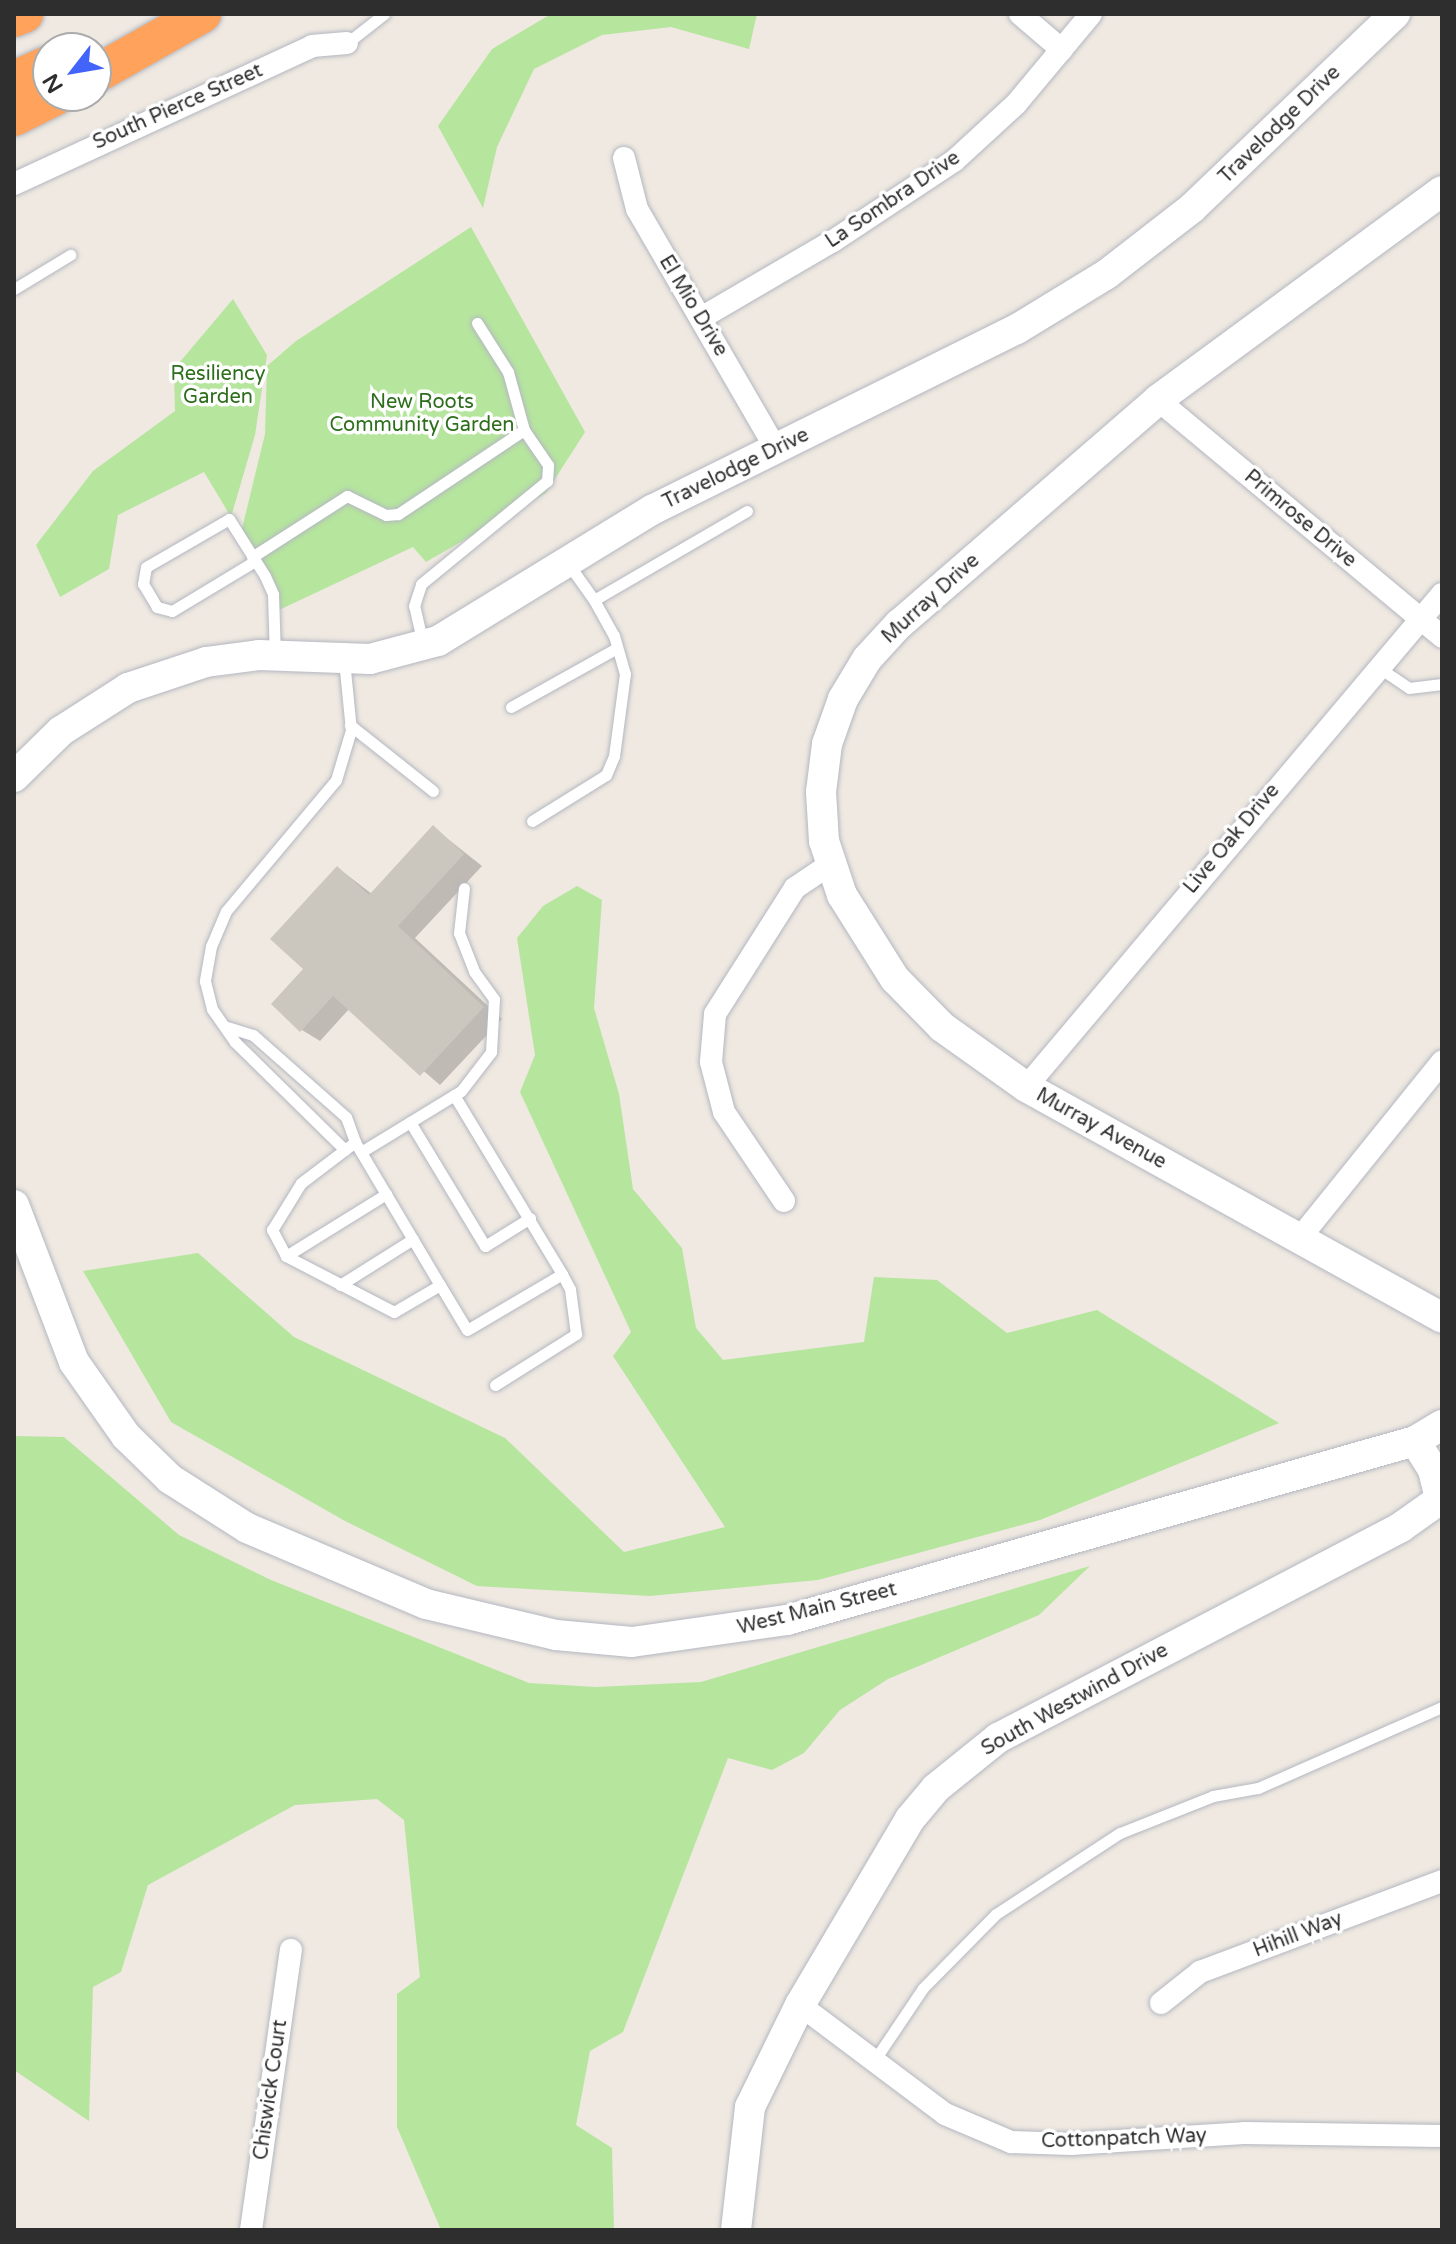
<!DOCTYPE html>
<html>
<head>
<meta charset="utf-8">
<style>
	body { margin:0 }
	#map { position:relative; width:1456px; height:2244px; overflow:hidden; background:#efe9e1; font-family:"Varela Round",sans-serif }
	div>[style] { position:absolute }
	.green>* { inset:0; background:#b6e59e }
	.shadow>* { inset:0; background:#0003 }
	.building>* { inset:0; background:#cbc7bf }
	.roads { filter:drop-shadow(0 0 2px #b4b7c1) drop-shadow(0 0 2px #b4b7c1) }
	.lane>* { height:11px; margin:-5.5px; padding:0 5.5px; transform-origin:5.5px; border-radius:5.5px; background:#fff }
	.street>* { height:22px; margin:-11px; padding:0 11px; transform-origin:11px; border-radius:11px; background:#fff }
	.secondary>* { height:30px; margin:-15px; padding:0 15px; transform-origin:15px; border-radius:15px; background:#fff }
	.highway>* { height:38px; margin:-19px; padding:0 19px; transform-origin:19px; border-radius:19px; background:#ffa35c }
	span { translate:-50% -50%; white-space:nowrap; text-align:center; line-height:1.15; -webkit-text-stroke:7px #fff; paint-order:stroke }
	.street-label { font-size:20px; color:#2e2e2e }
	.park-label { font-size:20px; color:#2c6e1b }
	.frame { position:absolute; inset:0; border:16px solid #2e2e2e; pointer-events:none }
	.north { position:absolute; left:32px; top:32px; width:80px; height:80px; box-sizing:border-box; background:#fff; border:2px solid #ababab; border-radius:50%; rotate:239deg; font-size:22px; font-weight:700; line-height:32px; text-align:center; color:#2e2e2e }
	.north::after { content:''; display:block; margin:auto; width:28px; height:36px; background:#4264fb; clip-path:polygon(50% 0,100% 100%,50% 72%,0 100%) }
</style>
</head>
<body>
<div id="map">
	<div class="green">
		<div style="clip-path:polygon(551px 14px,757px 14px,749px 49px,671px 27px,602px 35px,534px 69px,497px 147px,483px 208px,438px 126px,492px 49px)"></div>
		<div style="clip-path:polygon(471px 227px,585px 432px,546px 493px,426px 562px,413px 547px,279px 610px,239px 541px,265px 434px,267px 366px,296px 341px)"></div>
		<div style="clip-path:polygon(233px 299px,267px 355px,255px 435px,231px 517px,204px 472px,118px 515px,109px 569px,60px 597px,36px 545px,93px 471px,175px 411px,174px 369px)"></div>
		<div style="clip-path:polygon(577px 886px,602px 900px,594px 1008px,619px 1094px,633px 1189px,682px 1248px,696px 1328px,723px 1360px,864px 1342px,874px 1277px,937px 1280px,1007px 1333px,1097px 1310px,1279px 1423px,1040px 1520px,818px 1580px,650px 1596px,477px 1586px,345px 1521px,171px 1422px,83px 1271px,198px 1253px,294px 1337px,505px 1438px,624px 1552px,725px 1527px,613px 1356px,631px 1332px,520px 1092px,535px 1055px,517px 938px,543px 906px)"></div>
		<div style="clip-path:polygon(14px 1436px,64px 1437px,179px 1535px,271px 1580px,529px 1683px,596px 1687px,701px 1682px,1090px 1566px,1039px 1615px,888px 1679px,840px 1710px,804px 1753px,772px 1770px,728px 1758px,623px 2032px,590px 2051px,576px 2125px,612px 2148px,614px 2230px,441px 2230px,397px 2127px,397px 1994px,420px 1977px,404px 1820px,377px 1799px,295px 1805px,148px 1885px,121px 1972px,93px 1987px,89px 2121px,14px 2070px)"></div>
	</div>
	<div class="shadow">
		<div style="clip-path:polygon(434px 828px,482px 866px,415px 938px,502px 1019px,440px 1085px,350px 1008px,320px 1041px,302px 1030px,306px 969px,338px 868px,372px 894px)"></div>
	</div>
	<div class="building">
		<div style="clip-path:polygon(433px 825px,464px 854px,398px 926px,484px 1007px,420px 1076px,333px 996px,300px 1032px,271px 1004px,303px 969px,270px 939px,337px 866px,369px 895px)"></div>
	</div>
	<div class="roads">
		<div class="lane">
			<div style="left:347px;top:43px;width:47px;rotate:-38.1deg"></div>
			<div style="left:14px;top:289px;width:66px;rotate:-31.3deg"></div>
			<div style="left:252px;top:557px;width:113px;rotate:-32.7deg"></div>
			<div style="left:347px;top:496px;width:43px;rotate:26deg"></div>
			<div style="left:386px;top:515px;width:12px;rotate:-5deg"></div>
			<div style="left:398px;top:514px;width:151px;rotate:-33.7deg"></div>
			<div style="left:255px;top:561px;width:97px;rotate:148.9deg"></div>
			<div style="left:172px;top:611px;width:16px;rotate:-165deg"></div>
			<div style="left:157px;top:607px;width:27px;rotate:-121deg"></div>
			<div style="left:143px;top:584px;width:17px;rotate:-80deg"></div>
			<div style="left:146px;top:567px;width:96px;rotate:-30deg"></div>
			<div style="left:229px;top:519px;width:67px;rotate:57.7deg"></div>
			<div style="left:265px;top:576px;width:20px;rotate:66deg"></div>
			<div style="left:273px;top:594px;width:62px;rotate:88.2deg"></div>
			<div style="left:567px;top:562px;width:47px;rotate:54.6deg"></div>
			<div style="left:594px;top:600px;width:177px;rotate:-30.2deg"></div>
			<div style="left:423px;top:644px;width:39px;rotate:-103deg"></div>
			<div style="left:414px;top:606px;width:23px;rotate:-72deg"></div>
			<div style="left:421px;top:584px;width:163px;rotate:-39.3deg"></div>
			<div style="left:547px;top:481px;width:16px;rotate:-86deg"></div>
			<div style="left:548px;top:465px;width:42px;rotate:-124.4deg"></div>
			<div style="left:524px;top:430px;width:60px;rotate:-105.4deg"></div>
			<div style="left:508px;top:372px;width:58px;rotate:-122.3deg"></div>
			<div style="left:344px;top:660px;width:70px;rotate:84.3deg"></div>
			<div style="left:351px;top:730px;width:52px;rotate:106.7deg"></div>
			<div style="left:336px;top:780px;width:171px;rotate:130deg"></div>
			<div style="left:226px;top:911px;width:38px;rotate:113deg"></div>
			<div style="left:211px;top:946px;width:36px;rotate:100deg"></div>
			<div style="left:205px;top:981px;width:29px;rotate:76deg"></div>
			<div style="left:212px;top:1009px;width:40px;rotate:55.1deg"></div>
			<div style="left:235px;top:1042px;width:154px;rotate:44.5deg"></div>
			<div style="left:1378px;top:667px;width:37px;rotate:34deg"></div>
			<div style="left:1409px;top:688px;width:33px;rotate:-7deg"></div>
			<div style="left:511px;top:707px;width:121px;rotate:-29.1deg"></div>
			<div style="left:350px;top:725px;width:106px;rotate:38.5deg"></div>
			<div style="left:532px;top:821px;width:87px;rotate:-31.9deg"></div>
			<div style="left:606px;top:775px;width:21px;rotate:-67deg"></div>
			<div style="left:614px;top:756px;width:83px;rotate:-82.4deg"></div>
			<div style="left:625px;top:674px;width:40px;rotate:-106deg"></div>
			<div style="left:614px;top:636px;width:41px;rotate:-119.1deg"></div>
			<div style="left:227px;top:1027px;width:27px;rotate:17deg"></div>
			<div style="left:253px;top:1035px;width:124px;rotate:41.4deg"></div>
			<div style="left:346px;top:1117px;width:27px;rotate:70deg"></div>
			<div style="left:355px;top:1142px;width:166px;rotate:59.3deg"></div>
			<div style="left:440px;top:1285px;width:53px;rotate:149.6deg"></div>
			<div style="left:394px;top:1312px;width:122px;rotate:-152.6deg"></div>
			<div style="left:286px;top:1256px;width:30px;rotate:-118deg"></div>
			<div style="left:272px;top:1230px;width:55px;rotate:-58.3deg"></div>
			<div style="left:301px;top:1183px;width:68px;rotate:-37.2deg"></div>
			<div style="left:410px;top:1122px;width:145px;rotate:58.8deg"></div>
			<div style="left:485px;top:1246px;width:53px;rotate:-31.9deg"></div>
			<div style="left:361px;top:1152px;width:117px;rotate:-31.4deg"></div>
			<div style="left:461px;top:1091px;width:49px;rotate:-52.4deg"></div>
			<div style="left:491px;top:1052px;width:53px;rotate:-86.8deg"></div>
			<div style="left:494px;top:999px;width:34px;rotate:-126deg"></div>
			<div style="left:474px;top:971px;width:41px;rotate:-111.5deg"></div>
			<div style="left:459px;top:933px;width:45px;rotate:-83.7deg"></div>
			<div style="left:286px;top:1256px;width:118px;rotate:-31.8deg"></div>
			<div style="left:340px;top:1285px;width:86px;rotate:-32.2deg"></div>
			<div style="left:440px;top:1285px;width:52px;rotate:59deg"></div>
			<div style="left:467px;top:1330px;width:110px;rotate:-30.5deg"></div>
			<div style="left:562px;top:1274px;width:209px;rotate:-121.1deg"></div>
			<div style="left:495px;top:1385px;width:96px;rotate:-32.2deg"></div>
			<div style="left:576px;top:1334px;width:45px;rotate:-97.6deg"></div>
			<div style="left:570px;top:1289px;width:17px;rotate:-118deg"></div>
			<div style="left:876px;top:2058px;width:84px;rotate:-56.1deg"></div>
			<div style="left:923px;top:1988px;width:104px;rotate:-45.4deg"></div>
			<div style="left:996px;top:1914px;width:148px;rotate:-33.2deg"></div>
			<div style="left:1120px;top:1833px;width:100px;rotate:-21.7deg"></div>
			<div style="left:1213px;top:1796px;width:46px;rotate:-10.1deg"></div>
			<div style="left:1258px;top:1788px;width:201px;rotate:-23.8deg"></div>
		</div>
		<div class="street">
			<div style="left:1020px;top:14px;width:55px;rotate:40.6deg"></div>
			<div style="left:624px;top:158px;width:53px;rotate:75.7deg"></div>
			<div style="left:637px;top:209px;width:277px;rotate:59.9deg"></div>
			<div style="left:14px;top:184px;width:328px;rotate:-24.8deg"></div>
			<div style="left:312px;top:46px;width:35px;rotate:-5deg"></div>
			<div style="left:701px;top:318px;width:153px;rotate:-30.3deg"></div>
			<div style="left:833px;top:241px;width:145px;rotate:-33.5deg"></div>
			<div style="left:954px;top:161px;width:84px;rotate:-42.6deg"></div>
			<div style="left:1016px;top:104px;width:117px;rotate:-50.2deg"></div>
			<div style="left:1158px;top:400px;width:370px;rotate:39.8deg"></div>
			<div style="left:1026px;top:1087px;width:645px;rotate:-49.84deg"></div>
			<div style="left:784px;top:1201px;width:107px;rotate:-124deg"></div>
			<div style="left:724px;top:1112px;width:52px;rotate:-104.6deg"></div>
			<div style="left:711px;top:1062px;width:48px;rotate:-85.2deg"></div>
			<div style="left:715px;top:1014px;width:149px;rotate:-57.6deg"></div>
			<div style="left:795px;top:888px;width:41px;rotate:-34.1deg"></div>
			<div style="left:1299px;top:1239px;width:228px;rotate:-51.1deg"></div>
			<div style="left:1161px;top:2003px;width:50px;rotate:-38.5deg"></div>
			<div style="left:1200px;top:1972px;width:259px;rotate:-20.6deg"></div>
			<div style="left:800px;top:2005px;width:181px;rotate:36.9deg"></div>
			<div style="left:945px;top:2114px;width:72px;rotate:23deg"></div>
			<div style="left:1011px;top:2142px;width:60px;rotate:1.9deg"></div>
			<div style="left:1071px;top:2144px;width:173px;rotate:-3.6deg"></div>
			<div style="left:1244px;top:2133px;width:198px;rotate:0.9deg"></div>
			<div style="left:251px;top:2230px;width:283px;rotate:-81.9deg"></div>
		</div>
		<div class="secondary">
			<div style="left:1442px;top:191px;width:353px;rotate:143.7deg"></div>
			<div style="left:1158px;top:400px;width:342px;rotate:139.1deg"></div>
			<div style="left:899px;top:624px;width:47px;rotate:132.4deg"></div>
			<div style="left:867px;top:659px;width:47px;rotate:121deg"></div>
			<div style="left:843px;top:699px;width:48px;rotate:109.6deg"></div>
			<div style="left:827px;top:744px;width:48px;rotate:97.1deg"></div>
			<div style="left:821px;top:792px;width:49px;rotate:86.5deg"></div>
			<div style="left:824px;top:841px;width:57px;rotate:71.6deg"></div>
			<div style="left:842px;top:895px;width:99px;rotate:57.8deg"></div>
			<div style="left:895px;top:979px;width:67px;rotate:45.6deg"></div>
			<div style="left:942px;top:1027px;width:103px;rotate:35.5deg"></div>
			<div style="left:1026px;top:1087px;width:476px;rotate:29deg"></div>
			<div style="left:14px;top:777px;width:66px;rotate:-44.4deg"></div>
			<div style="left:61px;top:731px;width:80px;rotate:-32.7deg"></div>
			<div style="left:128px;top:688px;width:82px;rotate:-18.4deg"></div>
			<div style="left:206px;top:662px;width:53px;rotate:-7.5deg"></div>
			<div style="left:259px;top:655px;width:111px;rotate:2.1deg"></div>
			<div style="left:370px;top:659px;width:70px;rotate:-14.8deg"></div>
			<div style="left:438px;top:641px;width:251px;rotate:-31.5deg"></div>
			<div style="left:652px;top:510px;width:407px;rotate:-26.4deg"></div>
			<div style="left:1017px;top:329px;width:105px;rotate:-31.4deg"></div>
			<div style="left:1107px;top:274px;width:108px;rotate:-37.8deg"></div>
			<div style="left:1192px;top:208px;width:281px;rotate:-43.7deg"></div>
			<div style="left:14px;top:1205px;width:168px;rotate:69.1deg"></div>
			<div style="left:74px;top:1362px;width:90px;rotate:54.9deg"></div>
			<div style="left:126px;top:1436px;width:62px;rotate:44.3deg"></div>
			<div style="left:170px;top:1479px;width:91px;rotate:32.5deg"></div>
			<div style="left:247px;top:1528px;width:194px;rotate:23deg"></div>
			<div style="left:426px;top:1604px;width:134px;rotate:13.4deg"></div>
			<div style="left:556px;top:1635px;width:76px;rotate:5.3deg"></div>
			<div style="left:632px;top:1642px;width:157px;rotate:-8.1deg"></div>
			<div style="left:787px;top:1620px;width:653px;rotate:-15.91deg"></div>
			<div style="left:1415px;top:1441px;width:31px;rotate:-31deg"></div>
			<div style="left:1415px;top:1441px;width:34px;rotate:58deg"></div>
			<div style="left:1433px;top:1470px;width:30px;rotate:76deg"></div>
			<div style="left:736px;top:2230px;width:124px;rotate:-83.5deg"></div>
			<div style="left:750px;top:2107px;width:114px;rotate:-63.9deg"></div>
			<div style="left:800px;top:2005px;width:216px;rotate:-59.4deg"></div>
			<div style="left:910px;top:1819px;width:40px;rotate:-50deg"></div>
			<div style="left:936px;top:1788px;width:80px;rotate:-38.9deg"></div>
			<div style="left:998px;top:1738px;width:455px;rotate:-27.6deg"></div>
			<div style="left:1401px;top:1527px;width:50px;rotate:-35.3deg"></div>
		</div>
		<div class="highway">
			<div style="left:14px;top:18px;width:11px;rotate:-22deg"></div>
			<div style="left:96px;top:74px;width:122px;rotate:-29.5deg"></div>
			<div style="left:14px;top:80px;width:37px;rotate:-24deg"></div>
			<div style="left:14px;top:117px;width:47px;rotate:-26.6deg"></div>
		</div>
	</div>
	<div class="street-label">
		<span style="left:178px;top:107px;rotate:-24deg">South Pierce Street</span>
		<span style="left:1280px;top:125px;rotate:-44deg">Travelodge Drive</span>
		<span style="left:893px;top:200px;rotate:-34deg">La Sombra Drive</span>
		<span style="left:693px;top:306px;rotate:59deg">El Mio Drive</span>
		<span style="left:736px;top:469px;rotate:-26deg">Travelodge Drive</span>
		<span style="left:1300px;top:519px;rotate:40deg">Primrose Drive</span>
		<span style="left:931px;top:599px;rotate:-42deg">Murray Drive</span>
		<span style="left:1232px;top:839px;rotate:-50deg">Live Oak Drive</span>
		<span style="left:1101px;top:1129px;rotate:29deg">Murray Avenue</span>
		<span style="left:817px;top:1609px;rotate:-14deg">West Main Street</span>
		<span style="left:1075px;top:1700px;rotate:-29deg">South Westwind Drive</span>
		<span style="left:1298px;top:1935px;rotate:-21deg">Hihill Way</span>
		<span style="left:271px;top:2090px;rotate:-82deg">Chiswick Court</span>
		<span style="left:1124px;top:2139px;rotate:-2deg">Cottonpatch Way</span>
	</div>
	<div class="park-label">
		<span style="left:218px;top:386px">Resiliency<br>Garden</span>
		<span style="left:422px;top:414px">New Roots<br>Community Garden</span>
	</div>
	<div class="frame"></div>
	<div class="north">N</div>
</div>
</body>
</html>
